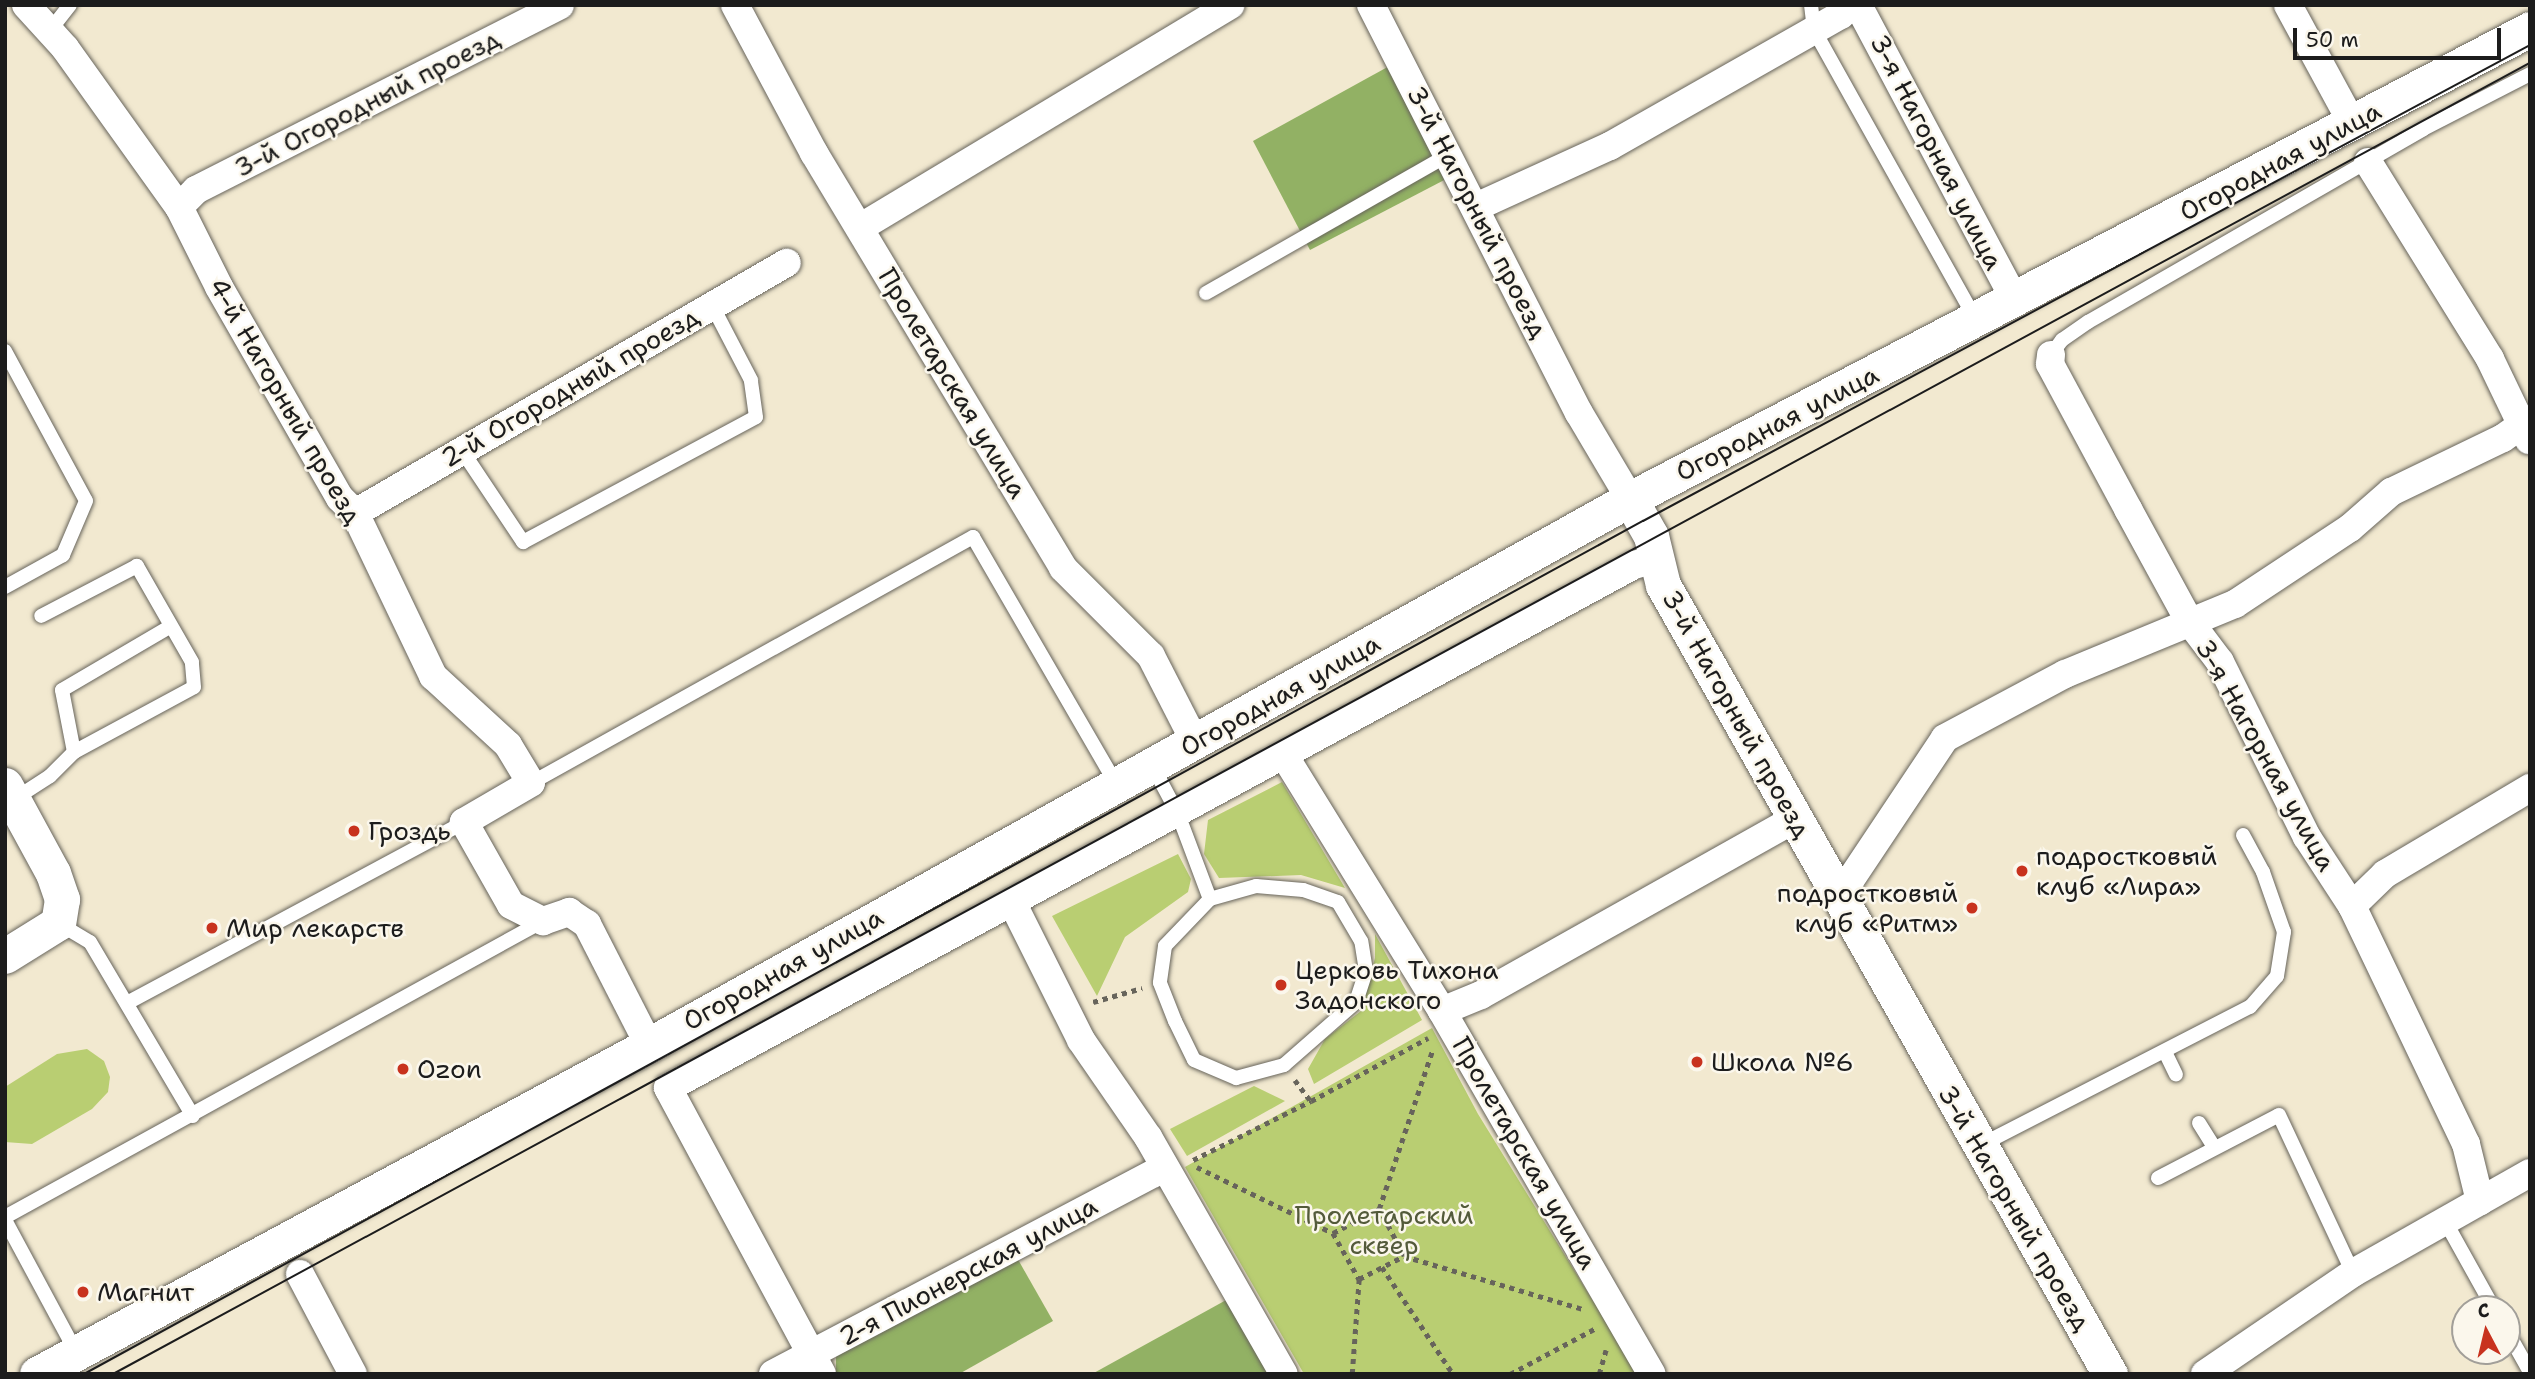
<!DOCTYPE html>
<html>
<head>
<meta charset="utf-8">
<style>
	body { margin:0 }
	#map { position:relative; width:2535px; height:1379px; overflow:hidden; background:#f2e9d0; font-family:"Shantell Sans",sans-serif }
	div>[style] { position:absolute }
	.green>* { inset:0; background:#b9ce72 }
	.forest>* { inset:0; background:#92b164 }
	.path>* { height:4.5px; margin-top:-2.25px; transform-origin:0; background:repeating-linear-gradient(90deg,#67645b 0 5px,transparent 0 10px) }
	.roads { filter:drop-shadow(0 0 2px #67645b) drop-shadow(0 0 2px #67645b) }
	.service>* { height:14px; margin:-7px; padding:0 7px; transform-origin:7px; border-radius:7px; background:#fff }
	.minor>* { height:28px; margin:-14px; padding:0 14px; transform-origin:14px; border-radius:14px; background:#fff }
	.tertiary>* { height:35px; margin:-17.5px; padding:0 17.5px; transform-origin:17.5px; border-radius:17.5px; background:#fff }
	.tram>* { height:2px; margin:-1px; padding:0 1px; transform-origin:1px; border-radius:1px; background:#1c1c1c }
	.dots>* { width:19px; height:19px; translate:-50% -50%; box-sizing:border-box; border:4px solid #fbf7ec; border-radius:50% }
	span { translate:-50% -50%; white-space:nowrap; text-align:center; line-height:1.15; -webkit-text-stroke:5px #fbf7ec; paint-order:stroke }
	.street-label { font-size:26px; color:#1c1c1c }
	.poi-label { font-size:26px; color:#1c1c1c }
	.left { translate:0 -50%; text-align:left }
	.right { translate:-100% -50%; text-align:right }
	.park-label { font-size:26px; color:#535a3a }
	.frame { position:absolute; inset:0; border:7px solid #1c1c1c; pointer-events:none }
	.north { position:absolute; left:2451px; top:1295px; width:70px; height:70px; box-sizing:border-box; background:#fbf7ec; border:2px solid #a29f99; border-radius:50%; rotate:353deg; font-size:19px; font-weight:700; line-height:28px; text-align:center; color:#1c1c1c }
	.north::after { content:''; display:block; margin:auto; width:24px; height:32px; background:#c8321e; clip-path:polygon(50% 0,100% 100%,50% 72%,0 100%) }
	.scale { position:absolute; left:2293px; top:28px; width:208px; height:32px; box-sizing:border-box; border:4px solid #1c1c1c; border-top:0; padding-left:9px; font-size:21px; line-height:24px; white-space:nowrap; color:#1c1c1c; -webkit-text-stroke:5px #fbf7ec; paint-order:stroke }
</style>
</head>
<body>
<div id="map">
	<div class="green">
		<div style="clip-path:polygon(1282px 782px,1345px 888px,1301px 875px,1219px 878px,1204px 854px,1208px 820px)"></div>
		<div style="clip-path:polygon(1178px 854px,1191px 879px,1188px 892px,1125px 937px,1097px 996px,1052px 916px)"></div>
		<div style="clip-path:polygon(1375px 934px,1422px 1020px,1314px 1084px,1308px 1069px,1325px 1039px,1361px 1011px,1375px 958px)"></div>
		<div style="clip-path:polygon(1432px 1028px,1478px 1114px,1638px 1374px,1304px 1374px,1185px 1167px)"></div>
		<div style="clip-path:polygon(87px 1049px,104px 1061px,110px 1077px,108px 1092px,92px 1109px,32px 1144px,5px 1142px,5px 1087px,57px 1054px)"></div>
		<div style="clip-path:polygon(1254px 1086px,1285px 1101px,1187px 1156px,1170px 1129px)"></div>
	</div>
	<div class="forest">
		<div style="clip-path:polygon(1393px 64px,1450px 177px,1310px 250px,1253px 141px)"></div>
		<div style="clip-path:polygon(1016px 1256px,1053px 1321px,959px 1374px,836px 1374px,836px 1350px)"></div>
		<div style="clip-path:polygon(1228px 1299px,1270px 1374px,1092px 1374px)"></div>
	</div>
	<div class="path">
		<div style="left:1093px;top:1002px;width:51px;rotate:-15.9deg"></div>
		<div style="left:1295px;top:1080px;width:26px;rotate:53deg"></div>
		<div style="left:1311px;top:1101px;width:133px;rotate:-28.3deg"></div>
		<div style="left:1193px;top:1160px;width:132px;rotate:-26.6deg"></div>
		<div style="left:1197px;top:1167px;width:151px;rotate:25.9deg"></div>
		<div style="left:1333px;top:1233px;width:52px;rotate:-27.6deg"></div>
		<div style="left:1379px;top:1209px;width:169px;rotate:-71.4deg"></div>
		<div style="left:1333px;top:1233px;width:53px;rotate:60.5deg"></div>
		<div style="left:1359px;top:1279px;width:51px;rotate:-27.1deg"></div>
		<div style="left:1404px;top:1256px;width:53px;rotate:-118deg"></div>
		<div style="left:1404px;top:1256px;width:187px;rotate:16.5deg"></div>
		<div style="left:1382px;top:1267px;width:128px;rotate:56.4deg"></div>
		<div style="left:1352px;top:1374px;width:95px;rotate:-85.8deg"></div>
		<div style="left:1510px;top:1374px;width:98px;rotate:-28.1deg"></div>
		<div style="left:1599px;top:1374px;width:25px;rotate:-74deg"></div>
	</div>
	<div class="roads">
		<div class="service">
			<div style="left:1811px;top:5px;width:25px;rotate:83deg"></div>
			<div style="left:1814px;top:30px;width:330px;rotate:60.8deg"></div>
			<div style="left:48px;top:33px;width:36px;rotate:-52deg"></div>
			<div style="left:1206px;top:293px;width:279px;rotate:-29.7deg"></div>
			<div style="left:5px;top:351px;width:170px;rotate:61.6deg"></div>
			<div style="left:86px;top:501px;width:59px;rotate:113.1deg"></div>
			<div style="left:63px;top:555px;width:66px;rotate:151.1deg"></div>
			<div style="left:2051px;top:355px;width:19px;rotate:-54deg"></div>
			<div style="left:2062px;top:340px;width:32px;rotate:-35deg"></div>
			<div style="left:2088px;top:322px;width:387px;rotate:-29.9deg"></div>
			<div style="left:2423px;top:129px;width:120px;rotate:-27.2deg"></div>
			<div style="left:461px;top:449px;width:112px;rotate:56.3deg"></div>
			<div style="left:523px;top:542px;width:264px;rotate:-28.2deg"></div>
			<div style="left:756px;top:417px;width:37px;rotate:-98deg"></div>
			<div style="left:751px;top:380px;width:85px;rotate:-117.5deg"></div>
			<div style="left:74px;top:752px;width:63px;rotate:-101deg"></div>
			<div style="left:62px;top:690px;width:126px;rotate:-30.4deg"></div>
			<div style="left:1152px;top:765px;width:55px;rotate:62deg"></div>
			<div style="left:1178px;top:814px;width:91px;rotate:69.4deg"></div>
			<div style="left:1210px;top:899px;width:65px;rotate:133.8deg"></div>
			<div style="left:1165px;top:946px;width:37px;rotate:98deg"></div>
			<div style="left:1160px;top:983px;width:41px;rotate:68.5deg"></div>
			<div style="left:1175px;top:1021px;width:43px;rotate:64deg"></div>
			<div style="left:1194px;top:1060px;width:46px;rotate:23.2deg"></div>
			<div style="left:1236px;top:1078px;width:50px;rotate:-15.2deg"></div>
			<div style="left:1284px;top:1065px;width:96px;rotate:-41.2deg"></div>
			<div style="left:1356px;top:1002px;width:33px;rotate:-72deg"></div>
			<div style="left:1366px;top:971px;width:30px;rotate:-99deg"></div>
			<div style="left:1361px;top:941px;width:45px;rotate:-120.5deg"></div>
			<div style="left:1338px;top:902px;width:37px;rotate:-161deg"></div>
			<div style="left:1303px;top:890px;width:47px;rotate:-175.1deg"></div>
			<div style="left:1256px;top:886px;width:48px;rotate:164.2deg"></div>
			<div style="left:531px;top:783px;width:506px;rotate:-29.1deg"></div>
			<div style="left:973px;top:537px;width:285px;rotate:59.9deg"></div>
			<div style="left:13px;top:800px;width:44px;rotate:-33deg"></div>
			<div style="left:50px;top:776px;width:34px;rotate:-45deg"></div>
			<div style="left:74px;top:752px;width:136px;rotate:-28.4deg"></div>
			<div style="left:194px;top:687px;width:25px;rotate:-95deg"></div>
			<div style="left:192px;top:662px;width:111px;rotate:-119.8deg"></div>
			<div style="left:137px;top:566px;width:108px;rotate:152.5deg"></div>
			<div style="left:58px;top:923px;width:37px;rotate:31deg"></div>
			<div style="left:90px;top:942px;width:202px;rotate:59.4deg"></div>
			<div style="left:127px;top:1003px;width:383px;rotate:-28.2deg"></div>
			<div style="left:2165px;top:1052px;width:25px;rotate:64deg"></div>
			<div style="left:2199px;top:1123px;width:28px;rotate:58deg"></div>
			<div style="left:1979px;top:1146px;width:305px;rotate:-27.2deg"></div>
			<div style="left:2250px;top:1007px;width:41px;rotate:-48.9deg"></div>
			<div style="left:2277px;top:976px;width:45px;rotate:-81deg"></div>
			<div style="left:2284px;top:932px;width:64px;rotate:-109.3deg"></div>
			<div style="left:2263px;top:872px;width:42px;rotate:-118.4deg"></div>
			<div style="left:2158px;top:1178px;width:136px;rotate:-27.5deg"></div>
			<div style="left:2279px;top:1115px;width:174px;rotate:64.9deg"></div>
			<div style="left:5px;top:1217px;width:614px;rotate:-28.82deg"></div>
			<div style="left:5px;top:1220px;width:150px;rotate:61.7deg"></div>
			<div style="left:2445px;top:1221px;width:101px;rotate:60.9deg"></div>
			<div style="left:2507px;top:1331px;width:47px;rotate:60.7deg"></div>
		</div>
		<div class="minor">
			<div style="left:26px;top:5px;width:58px;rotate:47.8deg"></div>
			<div style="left:65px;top:48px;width:196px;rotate:54.4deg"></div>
			<div style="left:179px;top:207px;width:89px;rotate:63.4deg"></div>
			<div style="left:219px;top:287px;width:243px;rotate:60.2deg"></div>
			<div style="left:340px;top:498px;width:21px;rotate:45deg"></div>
			<div style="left:355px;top:513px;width:181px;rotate:64.4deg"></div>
			<div style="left:433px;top:676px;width:102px;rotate:42.6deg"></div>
			<div style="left:508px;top:745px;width:44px;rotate:58.8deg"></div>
			<div style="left:531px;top:783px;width:78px;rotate:149.8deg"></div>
			<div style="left:464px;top:822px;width:95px;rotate:60.5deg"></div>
			<div style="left:511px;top:905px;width:36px;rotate:27deg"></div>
			<div style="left:543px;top:921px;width:28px;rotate:-19deg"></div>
			<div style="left:569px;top:912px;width:22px;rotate:34deg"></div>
			<div style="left:587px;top:924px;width:136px;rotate:62.9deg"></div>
			<div style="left:735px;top:5px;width:168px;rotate:61.9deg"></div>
			<div style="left:814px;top:153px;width:484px;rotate:59deg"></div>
			<div style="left:1063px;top:568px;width:124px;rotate:45deg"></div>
			<div style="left:1151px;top:656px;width:97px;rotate:62.9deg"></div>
			<div style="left:1371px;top:5px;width:458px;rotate:63deg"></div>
			<div style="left:1579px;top:413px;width:100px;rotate:59.3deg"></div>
			<div style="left:1858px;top:5px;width:334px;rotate:62deg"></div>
			<div style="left:2288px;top:5px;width:134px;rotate:61.5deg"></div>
			<div style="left:2368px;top:162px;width:232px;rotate:58.2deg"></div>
			<div style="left:2490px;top:359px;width:90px;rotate:64.3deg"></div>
			<div style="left:179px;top:207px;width:24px;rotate:-45deg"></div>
			<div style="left:196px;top:190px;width:408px;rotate:-26.9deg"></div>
			<div style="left:1476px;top:207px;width:147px;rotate:-24.5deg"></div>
			<div style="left:1610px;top:146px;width:266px;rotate:-29.6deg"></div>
			<div style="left:1841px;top:15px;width:13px;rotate:-51deg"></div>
			<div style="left:861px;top:227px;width:431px;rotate:-31deg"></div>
			<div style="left:2051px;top:355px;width:9px;rotate:96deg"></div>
			<div style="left:2050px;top:364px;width:165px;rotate:61.7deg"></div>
			<div style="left:2128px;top:509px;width:128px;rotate:61.4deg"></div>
			<div style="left:2189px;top:621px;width:51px;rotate:52.9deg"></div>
			<div style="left:2220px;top:662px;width:195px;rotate:63.6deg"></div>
			<div style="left:2307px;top:837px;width:82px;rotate:56.9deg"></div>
			<div style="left:2352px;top:906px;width:264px;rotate:64.4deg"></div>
			<div style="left:2466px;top:1144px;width:59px;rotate:76.2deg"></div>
			<div style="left:355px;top:513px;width:499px;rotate:-30.1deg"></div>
			<div style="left:1284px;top:755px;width:301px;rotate:58.3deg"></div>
			<div style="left:1442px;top:1011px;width:419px;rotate:60deg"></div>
			<div style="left:1834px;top:890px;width:20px;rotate:-33deg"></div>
			<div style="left:1851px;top:879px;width:169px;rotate:-56.3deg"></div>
			<div style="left:1945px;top:738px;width:136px;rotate:-28.1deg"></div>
			<div style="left:2065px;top:674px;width:184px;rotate:-22.4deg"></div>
			<div style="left:2235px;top:604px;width:138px;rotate:-33.5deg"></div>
			<div style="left:2350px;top:528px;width:55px;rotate:-41.3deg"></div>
			<div style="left:2391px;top:492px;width:124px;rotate:-25.7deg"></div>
			<div style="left:2503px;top:438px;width:33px;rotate:-35deg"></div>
			<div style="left:1013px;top:904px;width:152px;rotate:63.4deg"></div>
			<div style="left:1081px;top:1040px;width:118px;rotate:55.4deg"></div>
			<div style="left:1148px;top:1137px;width:273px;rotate:60.2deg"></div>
			<div style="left:2352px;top:906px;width:46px;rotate:-44.1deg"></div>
			<div style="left:2385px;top:874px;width:169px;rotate:-30.7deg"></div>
			<div style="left:1442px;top:1011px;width:42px;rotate:-22.3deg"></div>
			<div style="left:1481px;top:995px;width:361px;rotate:-29.3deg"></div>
			<div style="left:300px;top:1274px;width:113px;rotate:62.1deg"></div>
			<div style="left:773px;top:1374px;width:441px;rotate:-27.8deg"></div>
			<div style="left:822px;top:1374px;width:325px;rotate:-118.3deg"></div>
			<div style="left:668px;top:1088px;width:1098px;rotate:-28.43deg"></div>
			<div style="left:1634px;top:565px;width:25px;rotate:-16deg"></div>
			<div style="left:2205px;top:1374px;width:179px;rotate:-34.3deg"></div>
			<div style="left:2353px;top:1273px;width:203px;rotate:-29.5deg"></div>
		</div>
		<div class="tertiary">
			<div style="left:1630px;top:499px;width:43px;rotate:60.4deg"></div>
			<div style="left:1651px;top:536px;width:50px;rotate:76.2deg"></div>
			<div style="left:1663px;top:585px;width:907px;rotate:60.47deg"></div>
			<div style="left:5px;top:785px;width:100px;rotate:61.4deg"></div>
			<div style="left:53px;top:873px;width:28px;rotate:71deg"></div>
			<div style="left:62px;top:899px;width:24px;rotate:99deg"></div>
			<div style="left:58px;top:923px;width:62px;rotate:148.1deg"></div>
			<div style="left:37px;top:1374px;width:695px;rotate:-28.26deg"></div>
			<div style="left:649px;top:1045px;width:1123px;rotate:-29.1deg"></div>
			<div style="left:1630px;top:499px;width:1015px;rotate:-27.57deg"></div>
		</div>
	</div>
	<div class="tram">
		<div style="left:84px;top:1374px;width:1777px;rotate:-28.69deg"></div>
		<div style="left:1643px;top:521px;width:1007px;rotate:-28.22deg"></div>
		<div style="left:113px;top:1374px;width:2750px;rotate:-28.48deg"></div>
	</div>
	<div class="dots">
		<div style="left:354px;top:831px;background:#c8321e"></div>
		<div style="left:2022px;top:871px;background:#c8321e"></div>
		<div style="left:1972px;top:908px;background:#c8321e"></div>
		<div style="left:212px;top:928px;background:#c8321e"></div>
		<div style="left:1281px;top:985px;background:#c8321e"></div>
		<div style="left:1697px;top:1062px;background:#c8321e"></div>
		<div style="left:403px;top:1069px;background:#c8321e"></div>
		<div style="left:83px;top:1292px;background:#c8321e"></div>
	</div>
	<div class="street-label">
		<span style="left:367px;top:103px;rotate:-27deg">3-й Огородный проезд</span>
		<span style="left:1937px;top:152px;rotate:63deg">3-я Нагорная улица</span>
		<span style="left:2280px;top:161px;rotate:-28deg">Огородная улица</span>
		<span style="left:1478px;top:212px;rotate:63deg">3-й Нагорный проезд</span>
		<span style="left:953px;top:383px;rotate:59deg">Пролетарская улица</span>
		<span style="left:570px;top:387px;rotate:-30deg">2-й Огородный проезд</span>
		<span style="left:286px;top:401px;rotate:60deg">4-й Нагорный проезд</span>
		<span style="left:1777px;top:423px;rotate:-27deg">Огородная улица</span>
		<span style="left:1280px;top:695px;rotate:-29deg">Огородная улица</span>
		<span style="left:1737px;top:714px;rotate:61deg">3-й Нагорный проезд</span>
		<span style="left:2266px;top:755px;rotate:61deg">3-я Нагорная улица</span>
		<span style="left:783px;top:969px;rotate:-29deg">Огородная улица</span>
		<span style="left:1525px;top:1153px;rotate:60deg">Пролетарская улица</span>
		<span style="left:2015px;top:1208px;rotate:60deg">3-й Нагорный проезд</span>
		<span style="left:968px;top:1271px;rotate:-28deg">2-я Пионерская улица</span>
	</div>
	<div class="poi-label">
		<span class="left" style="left:368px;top:831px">Гроздь</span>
		<span class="left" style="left:2036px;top:871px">подростковый<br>клуб «Лира»</span>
		<span class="right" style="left:1958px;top:908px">подростковый<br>клуб «Ритм»</span>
		<span class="left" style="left:226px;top:928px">Мир лекарств</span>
		<span class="left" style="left:1295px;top:985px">Церковь Тихона<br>Задонского</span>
		<span class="left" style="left:1711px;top:1062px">Школа №6</span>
		<span class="left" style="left:417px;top:1069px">Ozon</span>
		<span class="left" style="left:97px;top:1292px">Магнит</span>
	</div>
	<div class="park-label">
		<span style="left:1384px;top:1230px">Пролетарский<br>сквер</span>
	</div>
	<div class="frame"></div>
	<div class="north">С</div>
	<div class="scale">50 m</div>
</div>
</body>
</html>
